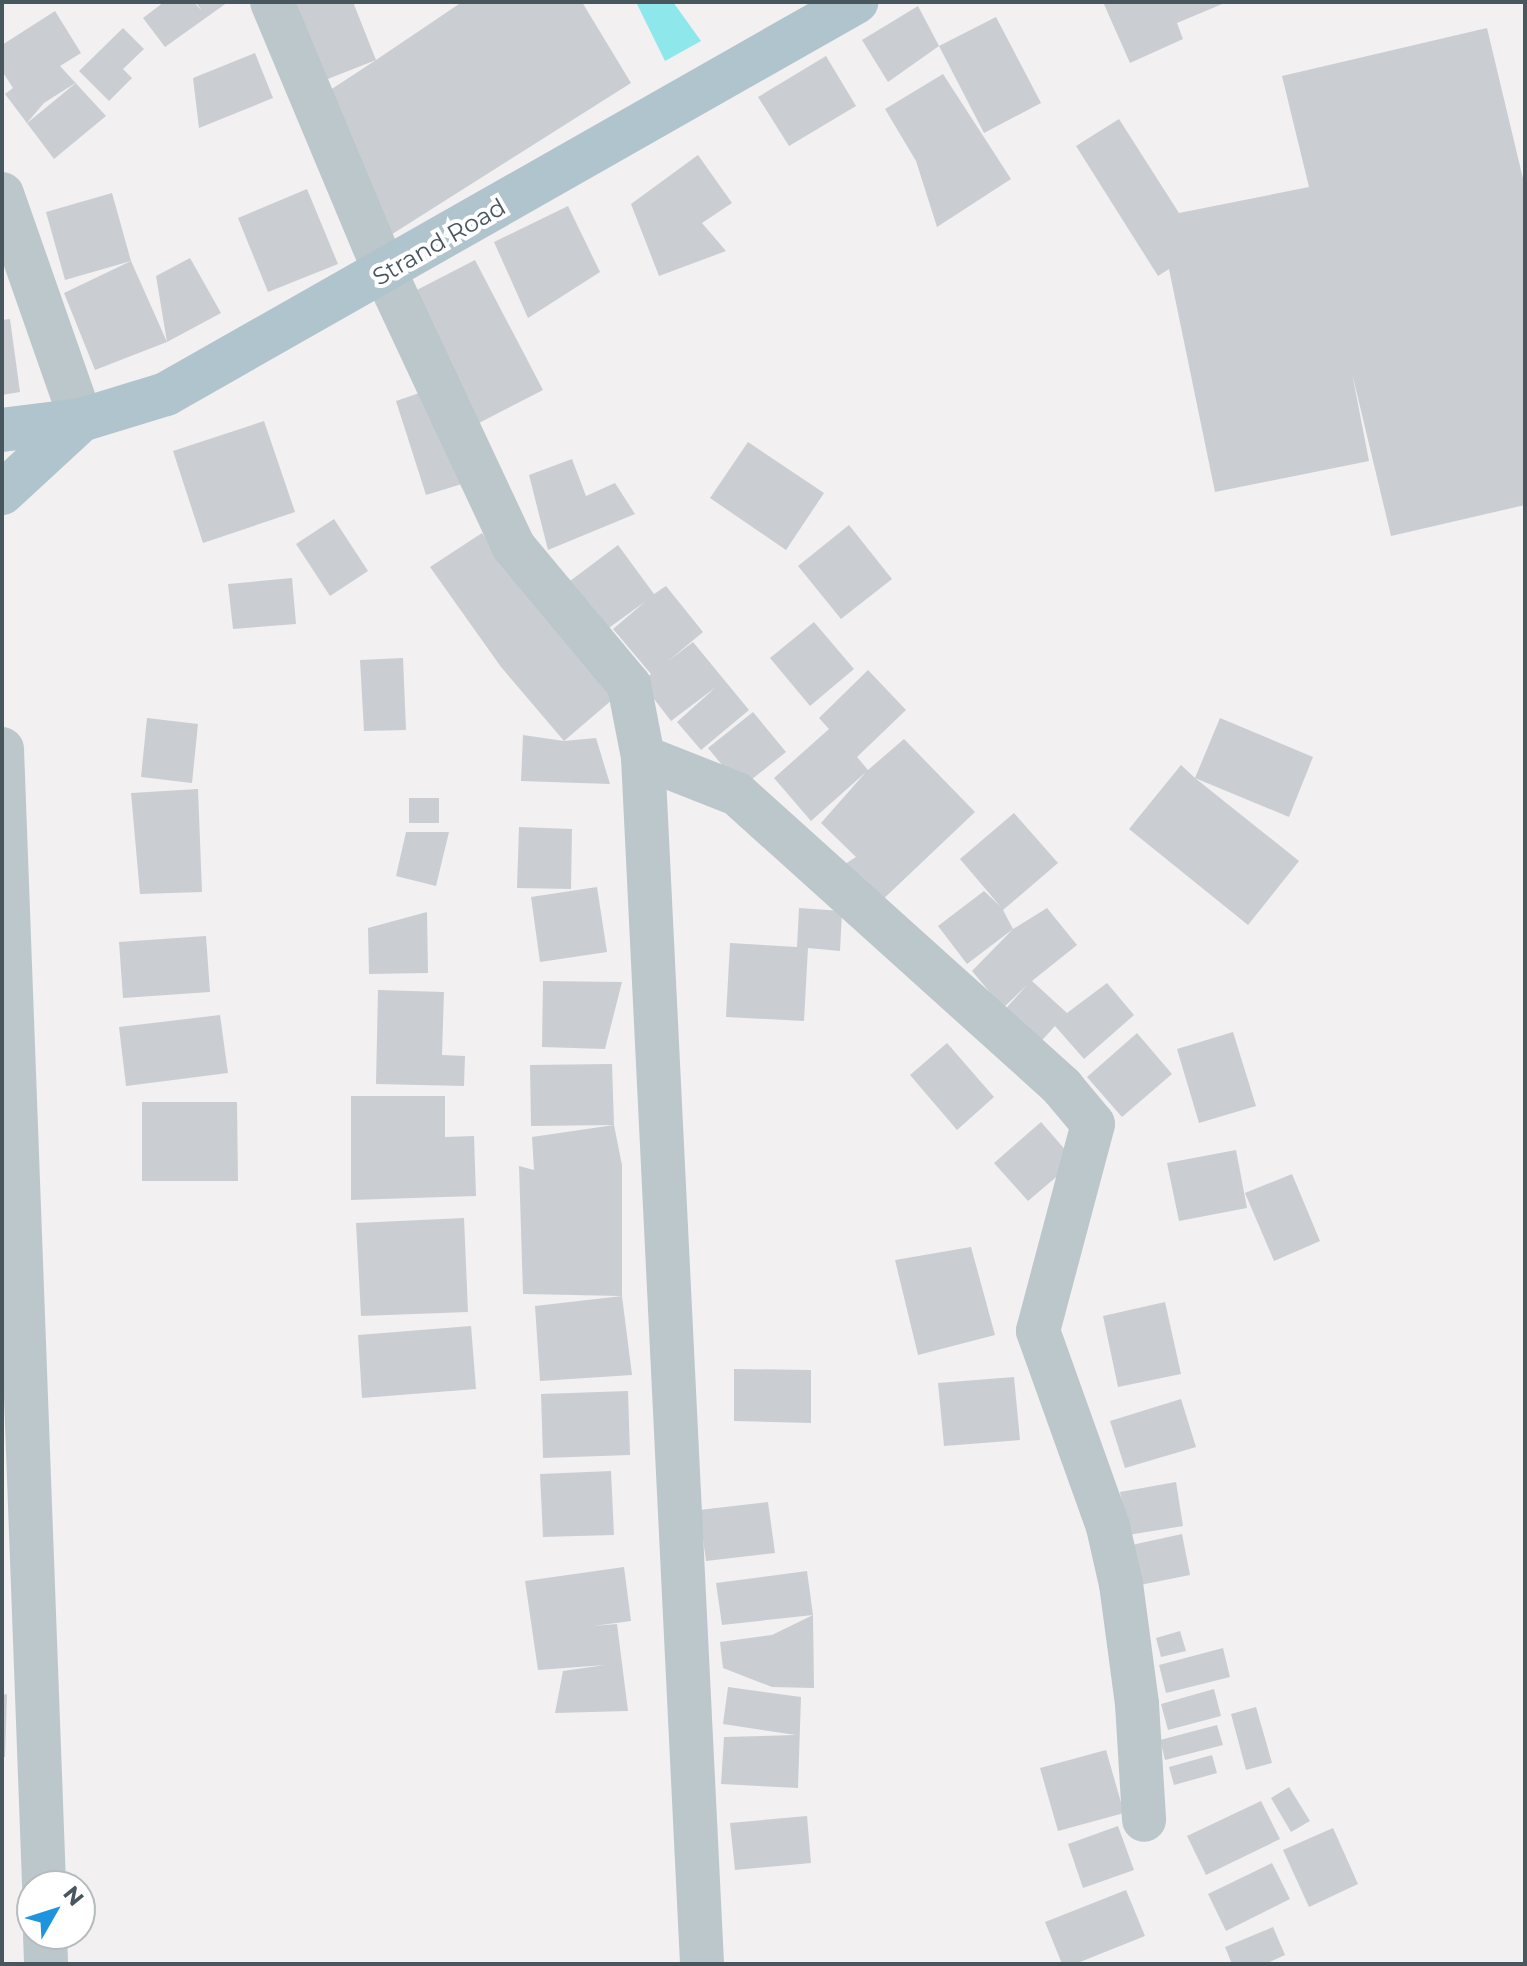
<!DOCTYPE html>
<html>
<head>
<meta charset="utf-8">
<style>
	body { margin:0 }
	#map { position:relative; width:1527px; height:1966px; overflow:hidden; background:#f2f0f0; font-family:Montserrat,sans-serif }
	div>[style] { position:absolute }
	.water>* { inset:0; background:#8ee7ea }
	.building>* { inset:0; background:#caced2 }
	.minor>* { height:44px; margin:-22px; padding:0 22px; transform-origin:22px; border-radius:22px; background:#bcc7cc }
	.major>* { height:44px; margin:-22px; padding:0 22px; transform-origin:22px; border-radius:22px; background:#b0c4ce }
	span { translate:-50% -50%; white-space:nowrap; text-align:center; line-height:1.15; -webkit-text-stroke:8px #fff; paint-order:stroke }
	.street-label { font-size:24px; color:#48565d }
	.frame { position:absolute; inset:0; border:4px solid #48565d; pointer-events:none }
	.north { position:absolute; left:16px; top:1870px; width:80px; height:80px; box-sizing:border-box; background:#fff; border:2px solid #b6bbbe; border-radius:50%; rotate:51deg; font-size:22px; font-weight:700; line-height:32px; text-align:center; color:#48565d }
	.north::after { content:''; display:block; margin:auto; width:28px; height:36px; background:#1e93de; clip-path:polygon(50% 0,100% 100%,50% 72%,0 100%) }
</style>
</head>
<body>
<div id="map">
	<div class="water">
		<div style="clip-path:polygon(636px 2px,673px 2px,701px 41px,665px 61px)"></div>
	</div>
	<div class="building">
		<div style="clip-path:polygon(164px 2px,194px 2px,202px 11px,196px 2px,228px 2px,165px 47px,143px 18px)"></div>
		<div style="clip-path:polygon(285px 2px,353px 2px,376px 60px,462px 2px,582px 2px,631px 83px,367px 250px,318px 98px,376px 60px,300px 90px)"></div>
		<div style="clip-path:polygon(1103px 2px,1227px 2px,1177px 23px,1183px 39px,1130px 63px)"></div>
		<div style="clip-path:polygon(918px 6px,939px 46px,888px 82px,862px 40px)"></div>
		<div style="clip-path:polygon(evenodd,55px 11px,81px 53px,60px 66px,106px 116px,54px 159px,5px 94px,13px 88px,2px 71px,2px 45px,55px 11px,77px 82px,26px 124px,44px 103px,77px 82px)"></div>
		<div style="clip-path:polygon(996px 17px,1041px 103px,984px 133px,939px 46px)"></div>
		<div style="clip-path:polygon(123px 28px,144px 49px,123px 69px,132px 78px,109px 101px,79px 71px)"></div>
		<div style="clip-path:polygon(1487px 28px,1525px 187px,1525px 505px,1391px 536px,1352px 373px,1369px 461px,1215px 492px,1169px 269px,1158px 276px,1076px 146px,1119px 119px,1179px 213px,1309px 187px,1282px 76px)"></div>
		<div style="clip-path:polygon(255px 53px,273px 98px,199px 128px,193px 78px)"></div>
		<div style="clip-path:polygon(826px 56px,856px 106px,789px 146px,758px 97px)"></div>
		<div style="clip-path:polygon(943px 74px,1011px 179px,937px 227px,916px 161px,885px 109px)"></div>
		<div style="clip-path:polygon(698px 155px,732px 203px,702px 223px,726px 251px,659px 276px,631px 204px)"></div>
		<div style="clip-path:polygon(307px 189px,338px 264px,268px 292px,238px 218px)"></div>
		<div style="clip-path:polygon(112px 193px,131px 261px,65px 280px,46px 212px)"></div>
		<div style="clip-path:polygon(568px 206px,600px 272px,528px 318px,494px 242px)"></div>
		<div style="clip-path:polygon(190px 258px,221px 313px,167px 342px,95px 370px,64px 293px,131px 261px,167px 342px,156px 276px)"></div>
		<div style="clip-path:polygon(475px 260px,543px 390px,479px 423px,411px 293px)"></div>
		<div style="clip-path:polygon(10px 319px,20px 392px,2px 395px,2px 320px)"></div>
		<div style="clip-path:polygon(434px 388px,465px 483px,426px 495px,396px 401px)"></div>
		<div style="clip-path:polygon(264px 421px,295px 512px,203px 543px,173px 451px)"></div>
		<div style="clip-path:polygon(748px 442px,824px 493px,786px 550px,710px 498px)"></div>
		<div style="clip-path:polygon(572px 459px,586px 496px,615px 483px,635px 514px,548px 550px,529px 475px)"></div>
		<div style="clip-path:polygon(334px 519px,368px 571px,330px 596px,296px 544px)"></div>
		<div style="clip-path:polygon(849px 525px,892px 579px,841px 619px,798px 566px)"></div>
		<div style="clip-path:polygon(482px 533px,519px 586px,613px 699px,564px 741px,501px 667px,430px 567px)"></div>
		<div style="clip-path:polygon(618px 545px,654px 594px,666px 586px,703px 632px,667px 662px,693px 642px,749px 710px,701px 750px,677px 722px,716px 687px,671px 721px,641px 682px,651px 674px,613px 629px,646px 601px,606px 630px,570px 581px)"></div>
		<div style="clip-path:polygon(292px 578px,296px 624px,233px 629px,228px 584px)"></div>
		<div style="clip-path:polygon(814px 622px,854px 669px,810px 706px,770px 658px)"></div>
		<div style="clip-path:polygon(403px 658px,406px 730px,364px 731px,360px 660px)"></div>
		<div style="clip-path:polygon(868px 670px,906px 710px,857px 757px,868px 770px,904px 739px,975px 812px,878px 904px,842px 866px,856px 857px,821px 823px,866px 772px,811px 821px,774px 778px,829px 729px,819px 718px)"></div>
		<div style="clip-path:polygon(753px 712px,786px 752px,741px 788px,708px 748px)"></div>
		<div style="clip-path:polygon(147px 718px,198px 724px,192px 783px,141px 777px)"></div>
		<div style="clip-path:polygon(1220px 718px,1313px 757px,1289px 817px,1195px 778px,1299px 861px,1248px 925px,1129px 829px,1181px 765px,1195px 778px)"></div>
		<div style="clip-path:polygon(523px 735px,564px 741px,596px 738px,610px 784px,521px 781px)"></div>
		<div style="clip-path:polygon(198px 789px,202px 892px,140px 894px,131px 793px)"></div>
		<div style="clip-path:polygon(409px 798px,439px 798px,439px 823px,409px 823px)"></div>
		<div style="clip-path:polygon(1014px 813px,1058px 863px,1003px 910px,1013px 929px,1047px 908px,1077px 945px,1032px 981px,1067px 1013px,1107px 983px,1134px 1015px,1084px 1059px,1055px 1026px,1026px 1058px,990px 1026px,1027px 985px,1003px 1008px,972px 971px,1013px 929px,967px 964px,938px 926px,984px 891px,1000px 906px,960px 859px)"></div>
		<div style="clip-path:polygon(519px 827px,572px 829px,571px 889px,517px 888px)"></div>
		<div style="clip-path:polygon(406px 832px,449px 832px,436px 886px,396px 876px)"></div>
		<div style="clip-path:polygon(597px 887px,607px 952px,540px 962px,531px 897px)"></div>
		<div style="clip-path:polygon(799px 908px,842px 911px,840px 951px,808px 948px,804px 1021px,726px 1017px,730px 943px,797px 947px)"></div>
		<div style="clip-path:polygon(427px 912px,428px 973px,369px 974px,368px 928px)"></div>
		<div style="clip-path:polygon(206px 936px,210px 992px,123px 998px,119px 942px)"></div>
		<div style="clip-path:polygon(543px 981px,622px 982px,605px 1049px,542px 1047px)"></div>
		<div style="clip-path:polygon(378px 990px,444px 992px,442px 1055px,465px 1056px,464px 1086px,376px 1084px)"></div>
		<div style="clip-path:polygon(220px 1015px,228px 1073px,126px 1086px,119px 1027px)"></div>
		<div style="clip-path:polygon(1233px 1032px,1256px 1106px,1199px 1123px,1177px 1049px)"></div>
		<div style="clip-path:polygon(1137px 1033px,1172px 1074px,1122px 1117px,1087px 1077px)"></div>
		<div style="clip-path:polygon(947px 1043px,994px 1097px,957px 1130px,910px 1075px)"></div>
		<div style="clip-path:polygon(612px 1064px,614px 1125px,531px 1126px,530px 1065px)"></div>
		<div style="clip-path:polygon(351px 1096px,445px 1096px,445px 1137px,474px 1136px,476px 1196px,351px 1200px)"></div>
		<div style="clip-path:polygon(142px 1102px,237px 1102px,238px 1181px,142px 1181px)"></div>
		<div style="clip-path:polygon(1041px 1122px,1075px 1161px,1028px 1201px,994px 1163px)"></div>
		<div style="clip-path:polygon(614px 1125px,622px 1165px,622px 1296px,523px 1294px,519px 1166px,534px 1170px,532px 1137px)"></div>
		<div style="clip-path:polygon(1236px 1150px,1247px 1208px,1179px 1221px,1167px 1163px)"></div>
		<div style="clip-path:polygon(1292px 1174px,1320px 1241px,1274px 1261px,1245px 1193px)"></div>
		<div style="clip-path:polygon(464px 1218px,468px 1312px,361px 1316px,356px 1223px)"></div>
		<div style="clip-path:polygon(971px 1247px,995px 1335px,918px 1355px,895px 1260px)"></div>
		<div style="clip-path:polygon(622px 1296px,632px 1375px,540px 1381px,535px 1306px)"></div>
		<div style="clip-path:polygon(1165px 1302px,1181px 1374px,1118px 1387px,1103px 1316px)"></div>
		<div style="clip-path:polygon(471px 1326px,476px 1389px,362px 1398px,358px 1335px)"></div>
		<div style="clip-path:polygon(734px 1369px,811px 1370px,811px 1423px,734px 1421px)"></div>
		<div style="clip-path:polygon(1014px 1377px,1020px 1440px,944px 1446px,938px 1383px)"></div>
		<div style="clip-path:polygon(628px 1391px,630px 1455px,543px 1458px,541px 1394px)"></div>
		<div style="clip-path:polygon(1181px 1399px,1196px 1447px,1125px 1468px,1110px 1421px)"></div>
		<div style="clip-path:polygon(611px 1471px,614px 1535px,543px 1537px,540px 1474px)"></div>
		<div style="clip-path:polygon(1176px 1482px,1183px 1526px,1128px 1535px,1120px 1492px)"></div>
		<div style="clip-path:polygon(768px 1502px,775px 1553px,706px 1561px,699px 1510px)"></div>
		<div style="clip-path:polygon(1182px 1534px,1190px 1575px,1135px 1586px,1127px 1546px)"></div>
		<div style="clip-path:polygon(624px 1567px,631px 1621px,593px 1626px,617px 1624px,628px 1711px,555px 1713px,563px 1671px,605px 1665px,538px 1670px,525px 1581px)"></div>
		<div style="clip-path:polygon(807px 1571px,813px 1615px,814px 1688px,772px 1687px,723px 1668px,720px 1642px,772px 1635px,813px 1615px,722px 1625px,716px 1583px)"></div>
		<div style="clip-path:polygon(1180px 1631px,1186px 1651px,1161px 1657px,1156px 1638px)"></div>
		<div style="clip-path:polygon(1223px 1648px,1230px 1677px,1166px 1693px,1159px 1665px)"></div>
		<div style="clip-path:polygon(728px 1687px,801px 1697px,798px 1788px,721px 1784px,724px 1737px,796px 1735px,723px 1724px)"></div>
		<div style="clip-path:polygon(1214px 1689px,1221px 1716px,1168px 1730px,1161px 1704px)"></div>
		<div style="clip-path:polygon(7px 1694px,5px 1757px,2px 1757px,2px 1695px)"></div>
		<div style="clip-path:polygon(1256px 1707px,1272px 1763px,1246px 1770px,1231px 1714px)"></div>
		<div style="clip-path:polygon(1217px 1725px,1223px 1745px,1165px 1760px,1160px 1740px)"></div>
		<div style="clip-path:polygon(1106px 1750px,1124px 1813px,1058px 1831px,1040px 1768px)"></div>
		<div style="clip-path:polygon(1212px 1755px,1217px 1773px,1174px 1785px,1169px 1767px)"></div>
		<div style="clip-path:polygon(1289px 1787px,1310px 1821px,1291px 1832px,1271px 1798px)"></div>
		<div style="clip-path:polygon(1261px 1801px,1280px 1839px,1206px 1875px,1187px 1836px)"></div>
		<div style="clip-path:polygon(807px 1816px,811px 1863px,735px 1870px,730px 1823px)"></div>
		<div style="clip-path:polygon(1118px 1826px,1134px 1870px,1083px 1888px,1068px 1844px)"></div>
		<div style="clip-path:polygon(1333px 1828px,1358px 1884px,1309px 1907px,1283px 1850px)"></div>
		<div style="clip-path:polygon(1272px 1863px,1290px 1899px,1226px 1931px,1208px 1894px)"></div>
		<div style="clip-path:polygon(1126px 1890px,1145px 1936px,1075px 1964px,1062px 1964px,1045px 1922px)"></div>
		<div style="clip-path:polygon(1273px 1927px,1285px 1955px,1265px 1964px,1232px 1964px,1225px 1947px)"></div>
	</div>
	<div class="minor">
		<div style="left:272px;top:2px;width:293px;rotate:67.3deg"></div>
		<div style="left:385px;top:272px;width:304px;rotate:64.9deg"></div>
		<div style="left:514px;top:547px;width:180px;rotate:50.2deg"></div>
		<div style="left:629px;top:685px;width:73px;rotate:79deg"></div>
		<div style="left:643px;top:757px;width:101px;rotate:21.5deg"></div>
		<div style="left:737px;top:794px;width:438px;rotate:42deg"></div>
		<div style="left:1062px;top:1087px;width:48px;rotate:50deg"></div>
		<div style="left:1093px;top:1124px;width:214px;rotate:104.9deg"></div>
		<div style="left:1038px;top:1331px;width:208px;rotate:70.3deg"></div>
		<div style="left:1108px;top:1527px;width:58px;rotate:77.2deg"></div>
		<div style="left:1121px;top:1584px;width:121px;rotate:82.4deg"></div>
		<div style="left:1137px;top:1704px;width:116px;rotate:86.5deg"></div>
		<div style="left:2px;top:194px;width:239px;rotate:70.7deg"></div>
		<div style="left:2px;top:749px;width:1138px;rotate:87.88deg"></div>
		<div style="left:643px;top:757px;width:1208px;rotate:87.2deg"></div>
		<div style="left:45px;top:1934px;width:30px;rotate:88deg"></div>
	</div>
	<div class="major">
		<div style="left:2px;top:430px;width:80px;rotate:-7.2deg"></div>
		<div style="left:81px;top:420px;width:89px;rotate:-17deg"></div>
		<div style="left:166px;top:394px;width:794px;rotate:-29.6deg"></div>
		<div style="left:2px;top:493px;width:108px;rotate:-42.7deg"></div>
	</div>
	<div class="street-label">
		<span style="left:439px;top:242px;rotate:-30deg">Strand Road</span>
	</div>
	<div class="frame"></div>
	<div class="north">N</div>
</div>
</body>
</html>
